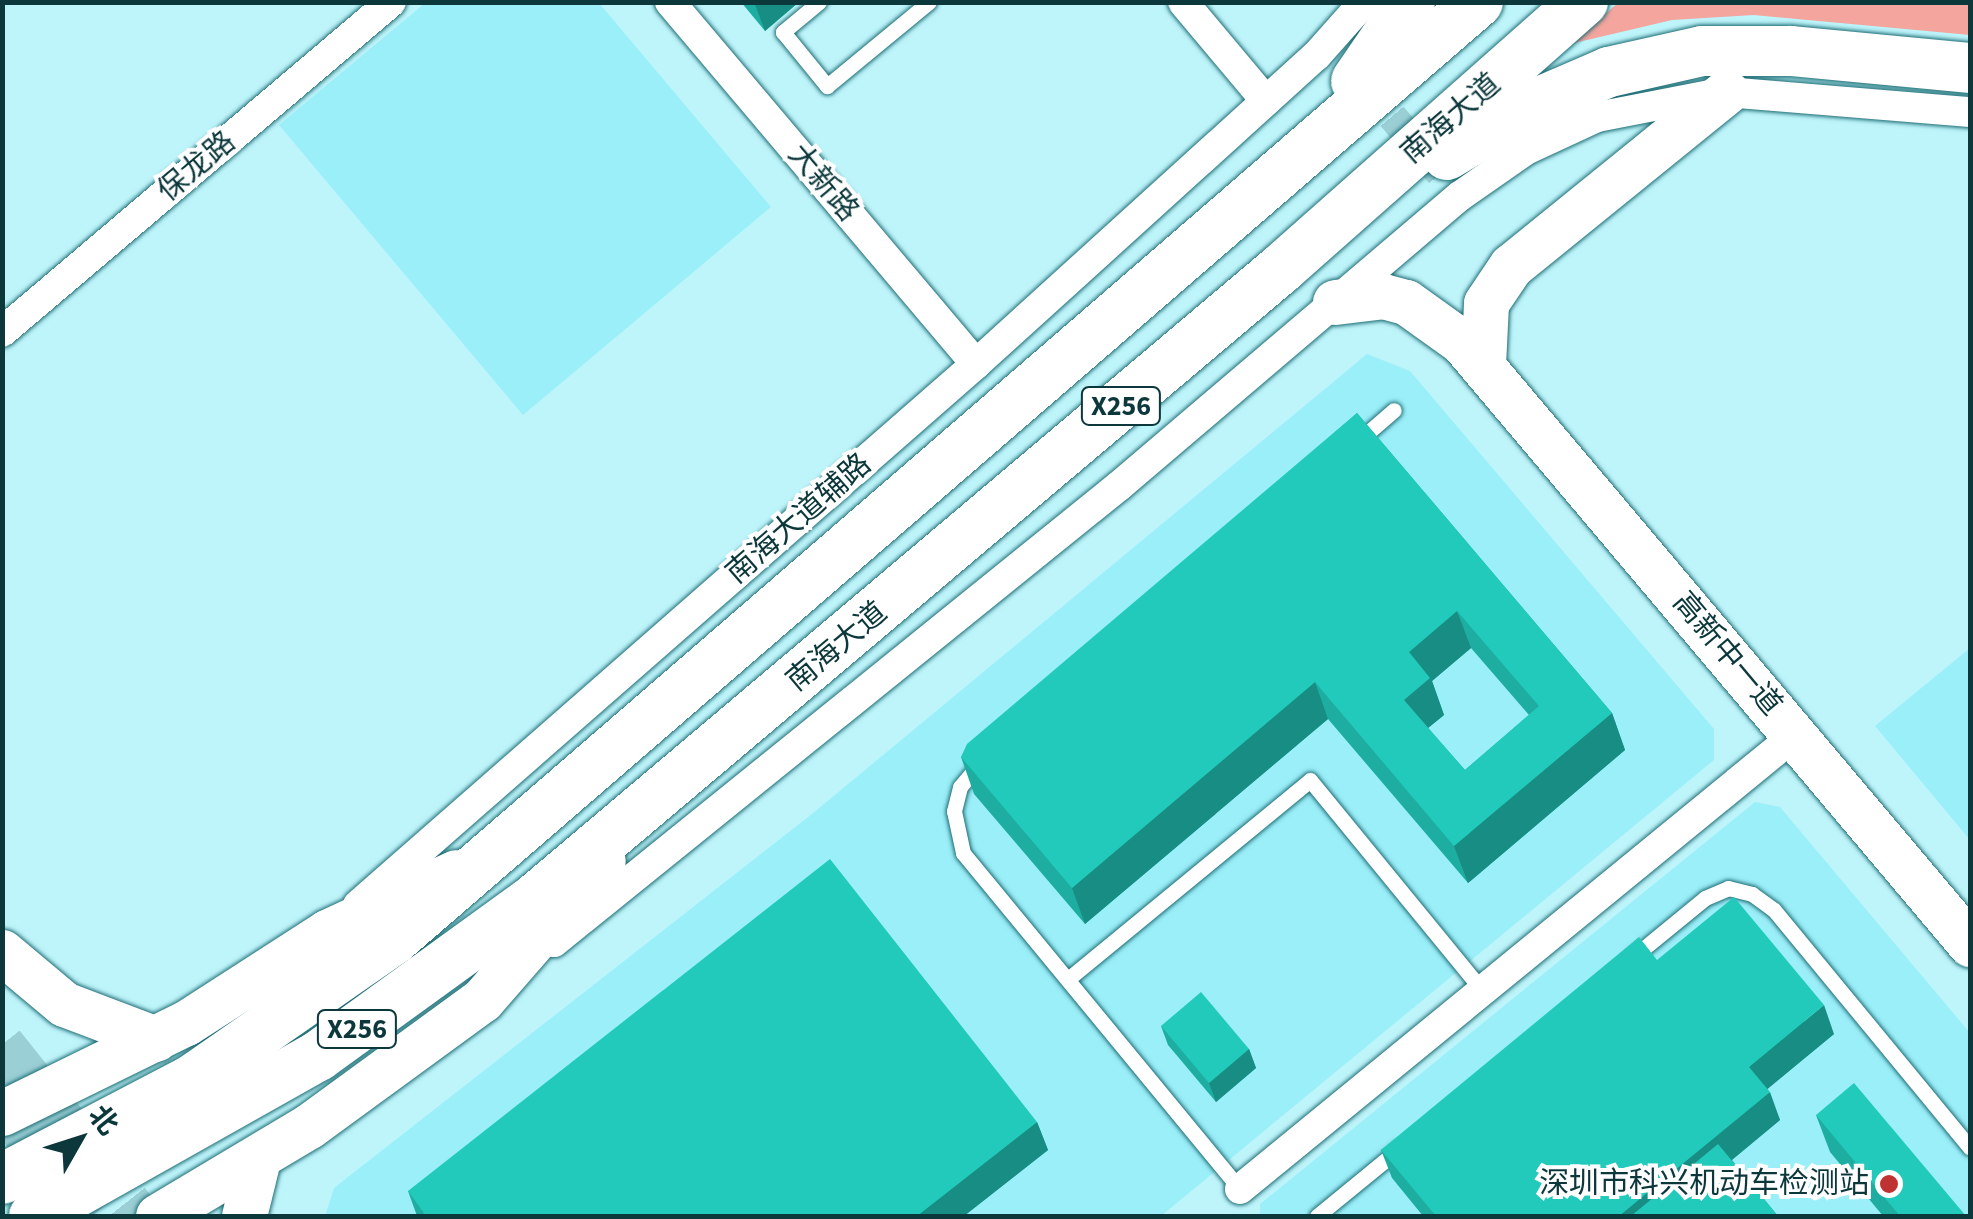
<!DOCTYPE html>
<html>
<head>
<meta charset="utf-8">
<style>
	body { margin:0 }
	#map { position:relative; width:1973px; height:1219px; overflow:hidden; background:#bef5fb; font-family:"Source Sans 3","Noto Sans SC",sans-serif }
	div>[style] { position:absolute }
	.built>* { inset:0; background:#9beff9 }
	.green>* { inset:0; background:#f4a59e }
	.street-tunnel>* { height:30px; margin-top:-15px; transform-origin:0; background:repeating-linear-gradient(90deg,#9acfd5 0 30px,transparent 0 45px) }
	.secondary-tunnel>* { height:45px; margin-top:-22.5px; transform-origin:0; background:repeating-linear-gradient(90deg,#9acfd5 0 45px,transparent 0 67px) }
	.roads { filter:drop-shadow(0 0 2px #1e6d75) drop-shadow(0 0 2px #1e6d75) }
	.lane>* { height:15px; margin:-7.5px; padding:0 7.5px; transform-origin:7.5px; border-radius:7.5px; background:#fff }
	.street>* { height:30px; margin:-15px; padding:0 15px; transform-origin:15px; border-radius:15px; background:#fff }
	.secondary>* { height:45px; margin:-22.5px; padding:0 22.5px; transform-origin:22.5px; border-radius:22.5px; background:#fff }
	.primary>* { height:50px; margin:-25px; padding:0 25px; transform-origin:25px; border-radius:25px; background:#fff }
	.wall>* { inset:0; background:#1daea1 }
	.shaded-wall>* { inset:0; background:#188d83 }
	.building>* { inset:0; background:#22cabb }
	.dots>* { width:28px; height:28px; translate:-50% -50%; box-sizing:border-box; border:5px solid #fff; border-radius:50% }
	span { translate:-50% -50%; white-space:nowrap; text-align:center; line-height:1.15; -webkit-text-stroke:8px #fff; paint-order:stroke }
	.shield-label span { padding:2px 8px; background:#fff; border:2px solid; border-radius:8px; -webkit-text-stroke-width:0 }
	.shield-label { font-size:28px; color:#0c383c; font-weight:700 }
	.street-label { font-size:30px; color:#0c383c }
	.poi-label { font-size:30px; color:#0c383c }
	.right { translate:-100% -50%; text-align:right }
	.frame { position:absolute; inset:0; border:5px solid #0c383c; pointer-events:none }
	.north { position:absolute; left:30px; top:1089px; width:100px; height:100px; -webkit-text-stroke:8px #fff; paint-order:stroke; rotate:51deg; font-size:28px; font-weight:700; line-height:40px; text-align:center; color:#0c383c }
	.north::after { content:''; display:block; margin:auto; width:35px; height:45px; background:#0c383c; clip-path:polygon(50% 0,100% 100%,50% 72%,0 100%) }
</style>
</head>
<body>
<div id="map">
	<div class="built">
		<div style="clip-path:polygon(425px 3px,599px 3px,771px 207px,523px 415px,279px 125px)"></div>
		<div style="clip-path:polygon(1367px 354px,1410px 371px,1714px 729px,1714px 760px,1161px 1216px,325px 1216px,334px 1188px,812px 814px)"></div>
		<div style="clip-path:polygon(1970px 648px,1970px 840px,1875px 726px)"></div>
		<div style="clip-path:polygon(1755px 802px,1780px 807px,1970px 1033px,1970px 1216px,1260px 1216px,1260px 1204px)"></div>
	</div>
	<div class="green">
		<div style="clip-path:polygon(1618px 3px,1970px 3px,1970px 35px,1754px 15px,1672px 20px,1570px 44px)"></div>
	</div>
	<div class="street-tunnel">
		<div style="left:1363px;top:82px;width:128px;rotate:49.7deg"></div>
	</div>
	<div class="secondary-tunnel">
		<div style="left:2px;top:1044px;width:220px;rotate:51.5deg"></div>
		<div style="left:2px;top:1103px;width:144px;rotate:51.5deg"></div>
	</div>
	<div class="roads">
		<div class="lane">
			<div style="left:819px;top:2px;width:47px;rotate:140.2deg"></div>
			<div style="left:783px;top:32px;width:70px;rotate:50.8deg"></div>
			<div style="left:827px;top:86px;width:132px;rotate:-39.5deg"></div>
			<div style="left:1356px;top:443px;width:50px;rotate:-41deg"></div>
			<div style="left:980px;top:763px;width:31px;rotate:130deg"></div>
			<div style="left:960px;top:787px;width:25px;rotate:104deg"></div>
			<div style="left:954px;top:811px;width:43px;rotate:77.9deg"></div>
			<div style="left:963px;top:853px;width:435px;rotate:50.5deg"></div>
			<div style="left:1633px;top:957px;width:93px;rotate:-39.3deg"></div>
			<div style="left:1705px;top:898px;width:25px;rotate:-23deg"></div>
			<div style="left:1728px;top:888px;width:25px;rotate:14deg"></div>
			<div style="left:1752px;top:894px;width:27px;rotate:36deg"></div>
			<div style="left:1774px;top:910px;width:308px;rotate:50.5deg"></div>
			<div style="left:1068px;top:979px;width:313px;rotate:-39.4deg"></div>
			<div style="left:1310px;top:780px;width:273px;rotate:50.7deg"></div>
			<div style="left:1317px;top:1216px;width:106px;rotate:-39.3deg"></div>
		</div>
		<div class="street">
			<div style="left:670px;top:2px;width:474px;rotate:49.8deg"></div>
			<div style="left:1183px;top:2px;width:129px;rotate:50deg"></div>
			<div style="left:2px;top:332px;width:510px;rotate:-40.31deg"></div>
			<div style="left:358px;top:905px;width:821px;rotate:-41.2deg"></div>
			<div style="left:976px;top:364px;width:459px;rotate:-42.2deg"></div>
			<div style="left:1316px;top:56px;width:72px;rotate:-48.4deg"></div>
			<div style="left:554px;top:942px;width:726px;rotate:-38.91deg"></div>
			<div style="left:1119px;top:486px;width:448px;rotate:-40.4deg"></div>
			<div style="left:1460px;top:196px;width:80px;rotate:-34.9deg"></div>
			<div style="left:1526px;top:150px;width:78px;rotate:-24.9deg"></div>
			<div style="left:1597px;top:117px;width:131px;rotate:-11deg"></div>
			<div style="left:1726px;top:92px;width:245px;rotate:4.7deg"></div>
			<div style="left:1240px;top:1189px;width:717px;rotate:-39.28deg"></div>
		</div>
		<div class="secondary">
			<div style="left:1335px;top:302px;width:48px;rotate:-7.1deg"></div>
			<div style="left:1383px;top:296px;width:24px;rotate:15deg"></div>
			<div style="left:1406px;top:302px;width:69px;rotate:35.5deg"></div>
			<div style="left:1462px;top:342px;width:788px;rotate:49.84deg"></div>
			<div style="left:1483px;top:365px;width:62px;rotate:-87.2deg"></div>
			<div style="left:1486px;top:303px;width:45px;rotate:-56deg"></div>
			<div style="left:1511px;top:266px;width:277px;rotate:-39deg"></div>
			<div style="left:2px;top:952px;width:81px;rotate:40deg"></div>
			<div style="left:64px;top:1004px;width:98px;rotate:20.8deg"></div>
			<div style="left:2px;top:1113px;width:205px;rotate:-26.1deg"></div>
			<div style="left:186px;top:1023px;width:168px;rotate:-32.8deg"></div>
			<div style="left:327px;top:932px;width:142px;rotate:-24.9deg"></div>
			<div style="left:158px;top:1216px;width:176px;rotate:-30.8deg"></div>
			<div style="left:309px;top:1126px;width:214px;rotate:-36.1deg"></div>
			<div style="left:482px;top:1000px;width:184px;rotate:-49deg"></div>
			<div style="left:244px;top:1216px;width:59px;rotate:-76.2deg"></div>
		</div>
		<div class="primary">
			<div style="left:1356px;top:81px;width:96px;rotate:-55.6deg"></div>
			<div style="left:1447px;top:155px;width:87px;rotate:-31.3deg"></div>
			<div style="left:1521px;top:110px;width:96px;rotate:-23.4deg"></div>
			<div style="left:1609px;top:72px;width:95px;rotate:-12.7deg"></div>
			<div style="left:1702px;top:51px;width:89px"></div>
			<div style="left:1791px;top:51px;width:180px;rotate:5.4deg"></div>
			<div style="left:2px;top:1179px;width:216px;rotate:-27.6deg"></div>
			<div style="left:193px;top:1079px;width:244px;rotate:-34.8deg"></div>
			<div style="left:393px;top:940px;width:1434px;rotate:-40.84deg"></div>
			<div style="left:34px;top:1216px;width:326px;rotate:-29.4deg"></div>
			<div style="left:318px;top:1056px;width:263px;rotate:-35.9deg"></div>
			<div style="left:531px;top:902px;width:983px;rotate:-40.17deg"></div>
			<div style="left:1282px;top:268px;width:402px;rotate:-41.5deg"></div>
		</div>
	</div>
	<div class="wall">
		<div style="clip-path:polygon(741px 2px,799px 2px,765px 31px)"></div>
		<div style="clip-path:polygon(evenodd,1357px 413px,1612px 713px,1625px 750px,1468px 883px,1328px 719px,1085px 924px,974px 794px,961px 757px,1357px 413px,1471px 648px,1529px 715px,1465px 770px,1428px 728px,1444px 715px,1432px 681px,1471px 648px)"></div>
		<div style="clip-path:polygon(1657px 960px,1834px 1034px,1767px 1089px,1780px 1120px,1732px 1160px,1778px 1216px,1423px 1216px,1392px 1178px,1381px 1150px)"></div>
		<div style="clip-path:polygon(1161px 1026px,1249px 1049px,1256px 1068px,1216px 1102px,1168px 1045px)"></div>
		<div style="clip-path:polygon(1816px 1115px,1966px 1216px,1883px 1216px,1830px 1152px)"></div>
		<div style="clip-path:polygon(1037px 1122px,1048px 1150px,964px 1216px,417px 1216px,408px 1191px)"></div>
	</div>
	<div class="shaded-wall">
		<div style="clip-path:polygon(754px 2px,799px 2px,765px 31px)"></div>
		<div style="clip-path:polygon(1457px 611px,1471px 648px,1432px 681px,1444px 715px,1417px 737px,1404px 700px,1409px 652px)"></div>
		<div style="clip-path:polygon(1315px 682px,1328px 719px,1085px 924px,1072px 888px)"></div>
		<div style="clip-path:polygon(1612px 713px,1625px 750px,1468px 883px,1454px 846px)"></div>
		<div style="clip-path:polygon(1824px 1005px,1834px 1034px,1759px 1096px,1749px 1067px)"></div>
		<div style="clip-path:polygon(1249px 1049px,1256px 1068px,1216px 1102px,1209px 1083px)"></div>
		<div style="clip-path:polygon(1770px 1092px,1780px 1120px,1664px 1216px,1619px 1216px)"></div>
		<div style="clip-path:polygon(1037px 1122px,1048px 1150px,964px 1216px,917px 1216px)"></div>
	</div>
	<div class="building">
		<div style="clip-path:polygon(evenodd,1357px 413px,1612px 713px,1454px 846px,1315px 682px,1072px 888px,961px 757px,967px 744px,1357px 413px,1457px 611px,1539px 706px,1465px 770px,1404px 700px,1430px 678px,1409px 652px,1457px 611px)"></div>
		<div style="clip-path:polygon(830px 859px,1037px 1122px,917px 1216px,420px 1216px,424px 1213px,408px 1191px)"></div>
		<div style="clip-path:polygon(1734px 897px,1824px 1005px,1749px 1067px,1770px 1092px,1619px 1216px,1436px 1216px,1381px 1150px,1639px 937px,1657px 960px)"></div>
		<div style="clip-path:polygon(1201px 992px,1249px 1049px,1209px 1083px,1161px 1026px)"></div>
		<div style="clip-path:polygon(1854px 1083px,1966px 1216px,1900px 1216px,1816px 1115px)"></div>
		<div style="clip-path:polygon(1718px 1144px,1778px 1216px,1631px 1216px)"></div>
	</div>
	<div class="dots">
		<div style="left:1889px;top:1184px;background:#c03132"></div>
	</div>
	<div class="shield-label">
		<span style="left:1121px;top:406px">X256</span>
		<span style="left:357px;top:1029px">X256</span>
	</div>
	<div class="street-label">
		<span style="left:1451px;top:119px;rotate:-41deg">南海大道</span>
		<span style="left:197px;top:167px;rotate:-40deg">保龙路</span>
		<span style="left:823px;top:183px;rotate:50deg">大新路</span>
		<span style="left:799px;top:519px;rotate:-41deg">南海大道辅路</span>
		<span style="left:837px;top:647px;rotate:-40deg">南海大道</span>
		<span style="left:1727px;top:654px;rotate:50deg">高新中一道</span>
	</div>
	<div class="poi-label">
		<span class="right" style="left:1869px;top:1184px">深圳市科兴机动车检测站</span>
	</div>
	<div class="frame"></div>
	<div class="north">北</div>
</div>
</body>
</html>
